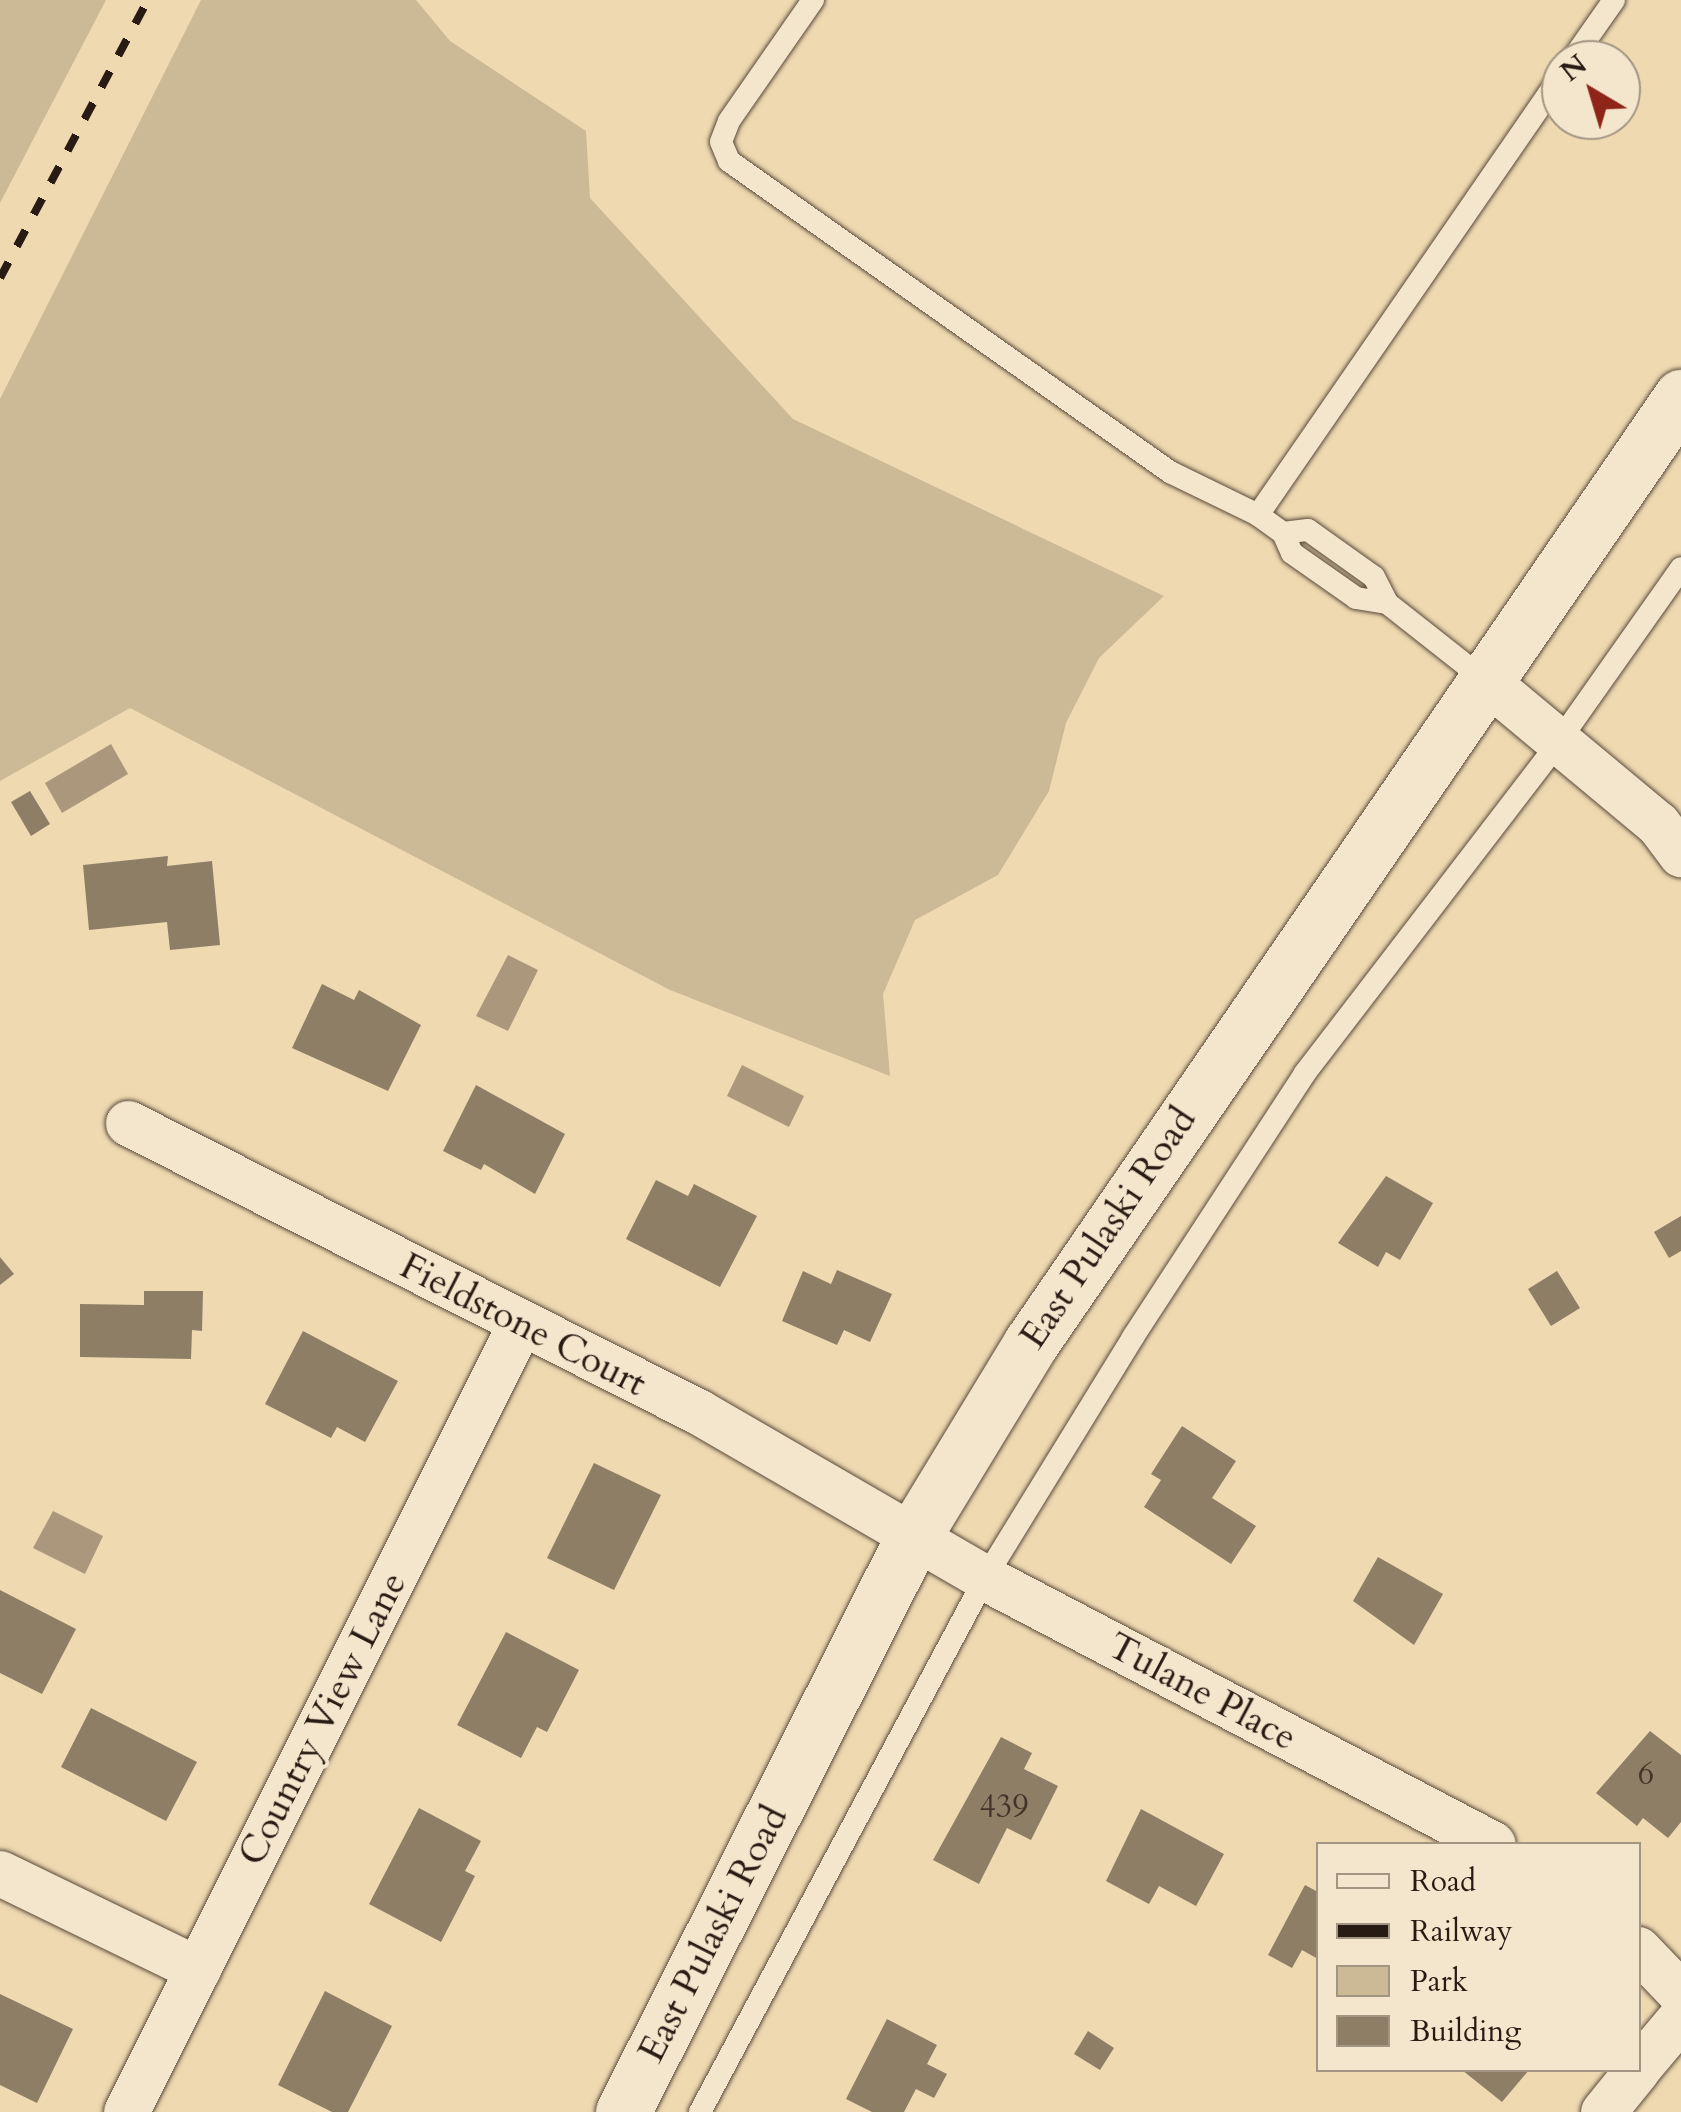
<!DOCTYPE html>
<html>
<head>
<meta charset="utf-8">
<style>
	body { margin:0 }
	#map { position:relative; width:1681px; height:2112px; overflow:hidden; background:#eed9b1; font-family:Cardo,serif }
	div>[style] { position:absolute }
	.green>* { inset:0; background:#ccb996 }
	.water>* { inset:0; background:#ab987c }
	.building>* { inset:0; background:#8f7e66 }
	.roads { filter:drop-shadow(0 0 2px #5a4a3b) drop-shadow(0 0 2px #5a4a3b) }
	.service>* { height:22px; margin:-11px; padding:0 11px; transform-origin:11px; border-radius:11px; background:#f4e6cc }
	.minor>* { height:45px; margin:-22.5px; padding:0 22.5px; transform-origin:22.5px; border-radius:22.5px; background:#f4e6cc }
	.secondary>* { height:55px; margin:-27.5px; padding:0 27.5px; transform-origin:27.5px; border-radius:27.5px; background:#f4e6cc }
	.rail>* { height:8px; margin-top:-4px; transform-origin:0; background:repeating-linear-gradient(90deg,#281b14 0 18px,transparent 0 36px) }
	span { translate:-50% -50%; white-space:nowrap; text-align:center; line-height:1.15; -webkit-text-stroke:8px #f4e6cc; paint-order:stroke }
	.number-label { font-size:32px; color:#423428 }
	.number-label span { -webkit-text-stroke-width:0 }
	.street-label { font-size:38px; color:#281b14 }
	.legend { position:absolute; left:1316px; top:1842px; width:325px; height:230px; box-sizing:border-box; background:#f4e6cc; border:2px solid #a29582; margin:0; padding:12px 18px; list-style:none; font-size:30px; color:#281b14 }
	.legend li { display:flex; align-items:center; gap:20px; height:50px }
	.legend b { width:50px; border:2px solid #a29582 }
	.north { position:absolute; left:1541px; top:40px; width:100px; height:100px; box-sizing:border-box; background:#f4e6cc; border:2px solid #a29582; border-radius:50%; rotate:322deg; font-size:28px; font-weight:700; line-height:40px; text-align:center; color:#281b14 }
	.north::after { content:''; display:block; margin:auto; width:35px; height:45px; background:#8f2418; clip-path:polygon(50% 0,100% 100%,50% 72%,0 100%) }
</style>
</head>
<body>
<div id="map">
	<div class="green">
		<div style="clip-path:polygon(0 0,106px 0,0 203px)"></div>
		<div style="clip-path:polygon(201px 0,416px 0,450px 41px,586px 131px,590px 198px,793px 419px,1164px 596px,1099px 658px,1066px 723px,1049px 791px,998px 875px,915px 920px,883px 994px,890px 1076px,670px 990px,130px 708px,0 781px,0 399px)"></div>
	</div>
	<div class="water">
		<div style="clip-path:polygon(111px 744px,128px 774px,62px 813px,45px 783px)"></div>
		<div style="clip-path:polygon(508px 955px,538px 970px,508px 1031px,476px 1016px)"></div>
		<div style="clip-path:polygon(742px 1065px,804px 1096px,789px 1127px,727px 1096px)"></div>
		<div style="clip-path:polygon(53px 1511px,103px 1536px,85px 1574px,33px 1548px)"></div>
	</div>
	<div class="building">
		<div style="clip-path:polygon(30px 791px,50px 824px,31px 836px,11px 802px)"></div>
		<div style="clip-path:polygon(168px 856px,167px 866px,212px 861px,220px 945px,170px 950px,167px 922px,89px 930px,83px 865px)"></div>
		<div style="clip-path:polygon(322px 984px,354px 1000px,359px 990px,421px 1025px,388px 1091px,292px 1048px)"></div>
		<div style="clip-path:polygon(476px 1085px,565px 1134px,535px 1194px,484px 1164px,481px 1170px,443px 1151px)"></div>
		<div style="clip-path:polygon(1386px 1176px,1433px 1203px,1400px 1260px,1386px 1252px,1378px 1267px,1338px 1243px)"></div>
		<div style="clip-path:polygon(656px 1180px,688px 1196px,694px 1184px,757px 1216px,720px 1287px,626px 1239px)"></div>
		<div style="clip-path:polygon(1681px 1216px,1681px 1251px,1669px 1258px,1654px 1232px)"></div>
		<div style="clip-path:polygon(0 1257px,14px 1274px,0 1285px)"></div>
		<div style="clip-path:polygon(837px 1270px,892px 1294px,870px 1342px,844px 1330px,837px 1345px,782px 1321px,803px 1271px,831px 1284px)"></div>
		<div style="clip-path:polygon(1557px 1271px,1580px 1308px,1551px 1326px,1528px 1289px)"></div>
		<div style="clip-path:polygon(144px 1291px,203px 1291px,202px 1331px,192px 1330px,191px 1359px,80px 1357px,80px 1304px,144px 1305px)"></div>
		<div style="clip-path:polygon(303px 1331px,398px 1381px,365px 1442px,337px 1427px,331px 1438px,265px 1404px)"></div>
		<div style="clip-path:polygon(1182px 1426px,1236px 1461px,1212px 1498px,1256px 1526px,1231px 1564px,1144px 1507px,1161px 1480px,1151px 1474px)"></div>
		<div style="clip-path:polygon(594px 1463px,661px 1495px,614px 1590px,547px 1558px)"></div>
		<div style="clip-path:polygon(1378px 1557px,1443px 1594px,1414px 1645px,1353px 1601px)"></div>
		<div style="clip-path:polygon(0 1590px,76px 1629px,42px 1694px,0 1673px)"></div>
		<div style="clip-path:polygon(506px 1632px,579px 1670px,547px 1732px,537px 1727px,521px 1758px,457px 1725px)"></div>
		<div style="clip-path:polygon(91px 1708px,197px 1762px,166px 1821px,61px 1767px)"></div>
		<div style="clip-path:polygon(1650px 1731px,1681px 1755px,1681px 1822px,1668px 1838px,1643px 1818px,1637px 1826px,1596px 1793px)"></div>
		<div style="clip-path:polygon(1001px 1737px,1032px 1753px,1024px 1769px,1058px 1786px,1031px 1840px,1007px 1828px,979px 1884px,933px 1860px)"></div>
		<div style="clip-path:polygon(419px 1808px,481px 1841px,465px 1871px,475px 1876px,441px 1942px,369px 1904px)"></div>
		<div style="clip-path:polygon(1141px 1809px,1224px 1854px,1196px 1906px,1159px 1886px,1149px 1904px,1106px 1881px)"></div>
		<div style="clip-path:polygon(1305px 1885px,1318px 1892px,1318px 1959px,1302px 1950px,1292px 1968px,1268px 1955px)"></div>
		<div style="clip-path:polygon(325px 1991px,392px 2026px,348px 2112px,332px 2112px,278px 2085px)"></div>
		<div style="clip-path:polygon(0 1994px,73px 2029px,37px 2103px,0 2085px)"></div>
		<div style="clip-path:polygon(887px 2019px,937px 2045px,927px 2064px,947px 2074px,934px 2098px,916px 2089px,904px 2112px,872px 2112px,846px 2099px)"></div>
		<div style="clip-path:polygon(1088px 2031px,1114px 2048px,1100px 2070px,1074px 2054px)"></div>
		<div style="clip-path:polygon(1462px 2070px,1529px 2070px,1502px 2102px)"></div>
	</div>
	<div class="roads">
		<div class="service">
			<div style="left:813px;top:0;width:147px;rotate:124.8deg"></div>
			<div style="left:729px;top:121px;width:22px;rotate:111deg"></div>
			<div style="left:721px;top:142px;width:21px;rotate:67deg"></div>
			<div style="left:729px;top:161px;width:540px;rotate:35.19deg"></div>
			<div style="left:1170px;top:472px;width:98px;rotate:26deg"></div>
			<div style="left:1258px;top:515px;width:31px;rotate:36deg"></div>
			<div style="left:1283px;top:533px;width:22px;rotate:66deg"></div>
			<div style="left:1292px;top:553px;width:78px;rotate:35.1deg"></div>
			<div style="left:1356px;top:598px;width:31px;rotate:9deg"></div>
			<div style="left:1572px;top:60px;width:73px;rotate:-55deg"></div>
			<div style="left:1258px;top:515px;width:533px;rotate:-55.39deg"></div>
			<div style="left:1283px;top:533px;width:25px;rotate:-7deg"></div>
			<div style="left:1308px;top:530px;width:81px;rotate:35.5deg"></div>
			<div style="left:1374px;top:577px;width:29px;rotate:63deg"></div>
			<div style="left:1387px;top:603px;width:125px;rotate:38.2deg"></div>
			<div style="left:700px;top:2112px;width:605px;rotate:-61.91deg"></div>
			<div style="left:985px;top:1578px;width:283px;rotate:-58.4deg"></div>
			<div style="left:1133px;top:1337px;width:315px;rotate:-56.9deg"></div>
			<div style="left:1305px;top:1073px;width:414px;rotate:-52.5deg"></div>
			<div style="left:1557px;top:744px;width:215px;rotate:-54.8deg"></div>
		</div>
		<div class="minor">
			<div style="left:1485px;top:680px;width:225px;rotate:39.8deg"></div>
			<div style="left:1658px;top:824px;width:38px;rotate:53deg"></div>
			<div style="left:128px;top:1123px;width:640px;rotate:26.85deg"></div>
			<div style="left:699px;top:1412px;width:331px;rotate:30.1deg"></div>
			<div style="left:985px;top:1578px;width:573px;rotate:27.64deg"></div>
			<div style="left:0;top:1873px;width:220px;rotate:25.9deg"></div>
			<div style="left:1638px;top:1949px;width:62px;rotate:46.3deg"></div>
			<div style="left:1638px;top:2068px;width:67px;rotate:-49.9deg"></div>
			<div style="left:126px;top:2112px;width:879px;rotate:-63.43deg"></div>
			<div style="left:1603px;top:2112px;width:54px;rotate:-51deg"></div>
		</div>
		<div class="secondary">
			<div style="left:623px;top:2112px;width:644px;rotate:-63.24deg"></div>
			<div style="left:913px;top:1537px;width:227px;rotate:-58.7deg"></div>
			<div style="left:1031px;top:1343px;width:1148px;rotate:-55.51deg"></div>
		</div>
	</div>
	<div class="rail">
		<div style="left:0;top:278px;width:315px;rotate:-62deg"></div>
	</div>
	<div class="number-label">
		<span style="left:1646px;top:1774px">6</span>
		<span style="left:1004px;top:1807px">439</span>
	</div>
	<div class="street-label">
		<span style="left:1108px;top:1228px;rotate:-56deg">East Pulaski Road</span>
		<span style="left:523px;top:1325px;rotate:27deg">Fieldstone Court</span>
		<span style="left:1202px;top:1692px;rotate:28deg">Tulane Place</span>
		<span style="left:323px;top:1719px;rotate:-63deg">Country View Lane</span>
		<span style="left:713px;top:1934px;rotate:-63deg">East Pulaski Road</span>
	</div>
	<ul class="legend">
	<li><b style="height:12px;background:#f4e6cc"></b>Road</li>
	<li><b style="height:12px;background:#281b14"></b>Railway</li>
	<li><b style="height:28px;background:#ccb996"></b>Park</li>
	<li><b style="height:28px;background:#8f7e66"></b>Building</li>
	</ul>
	<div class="north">N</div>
</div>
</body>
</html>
